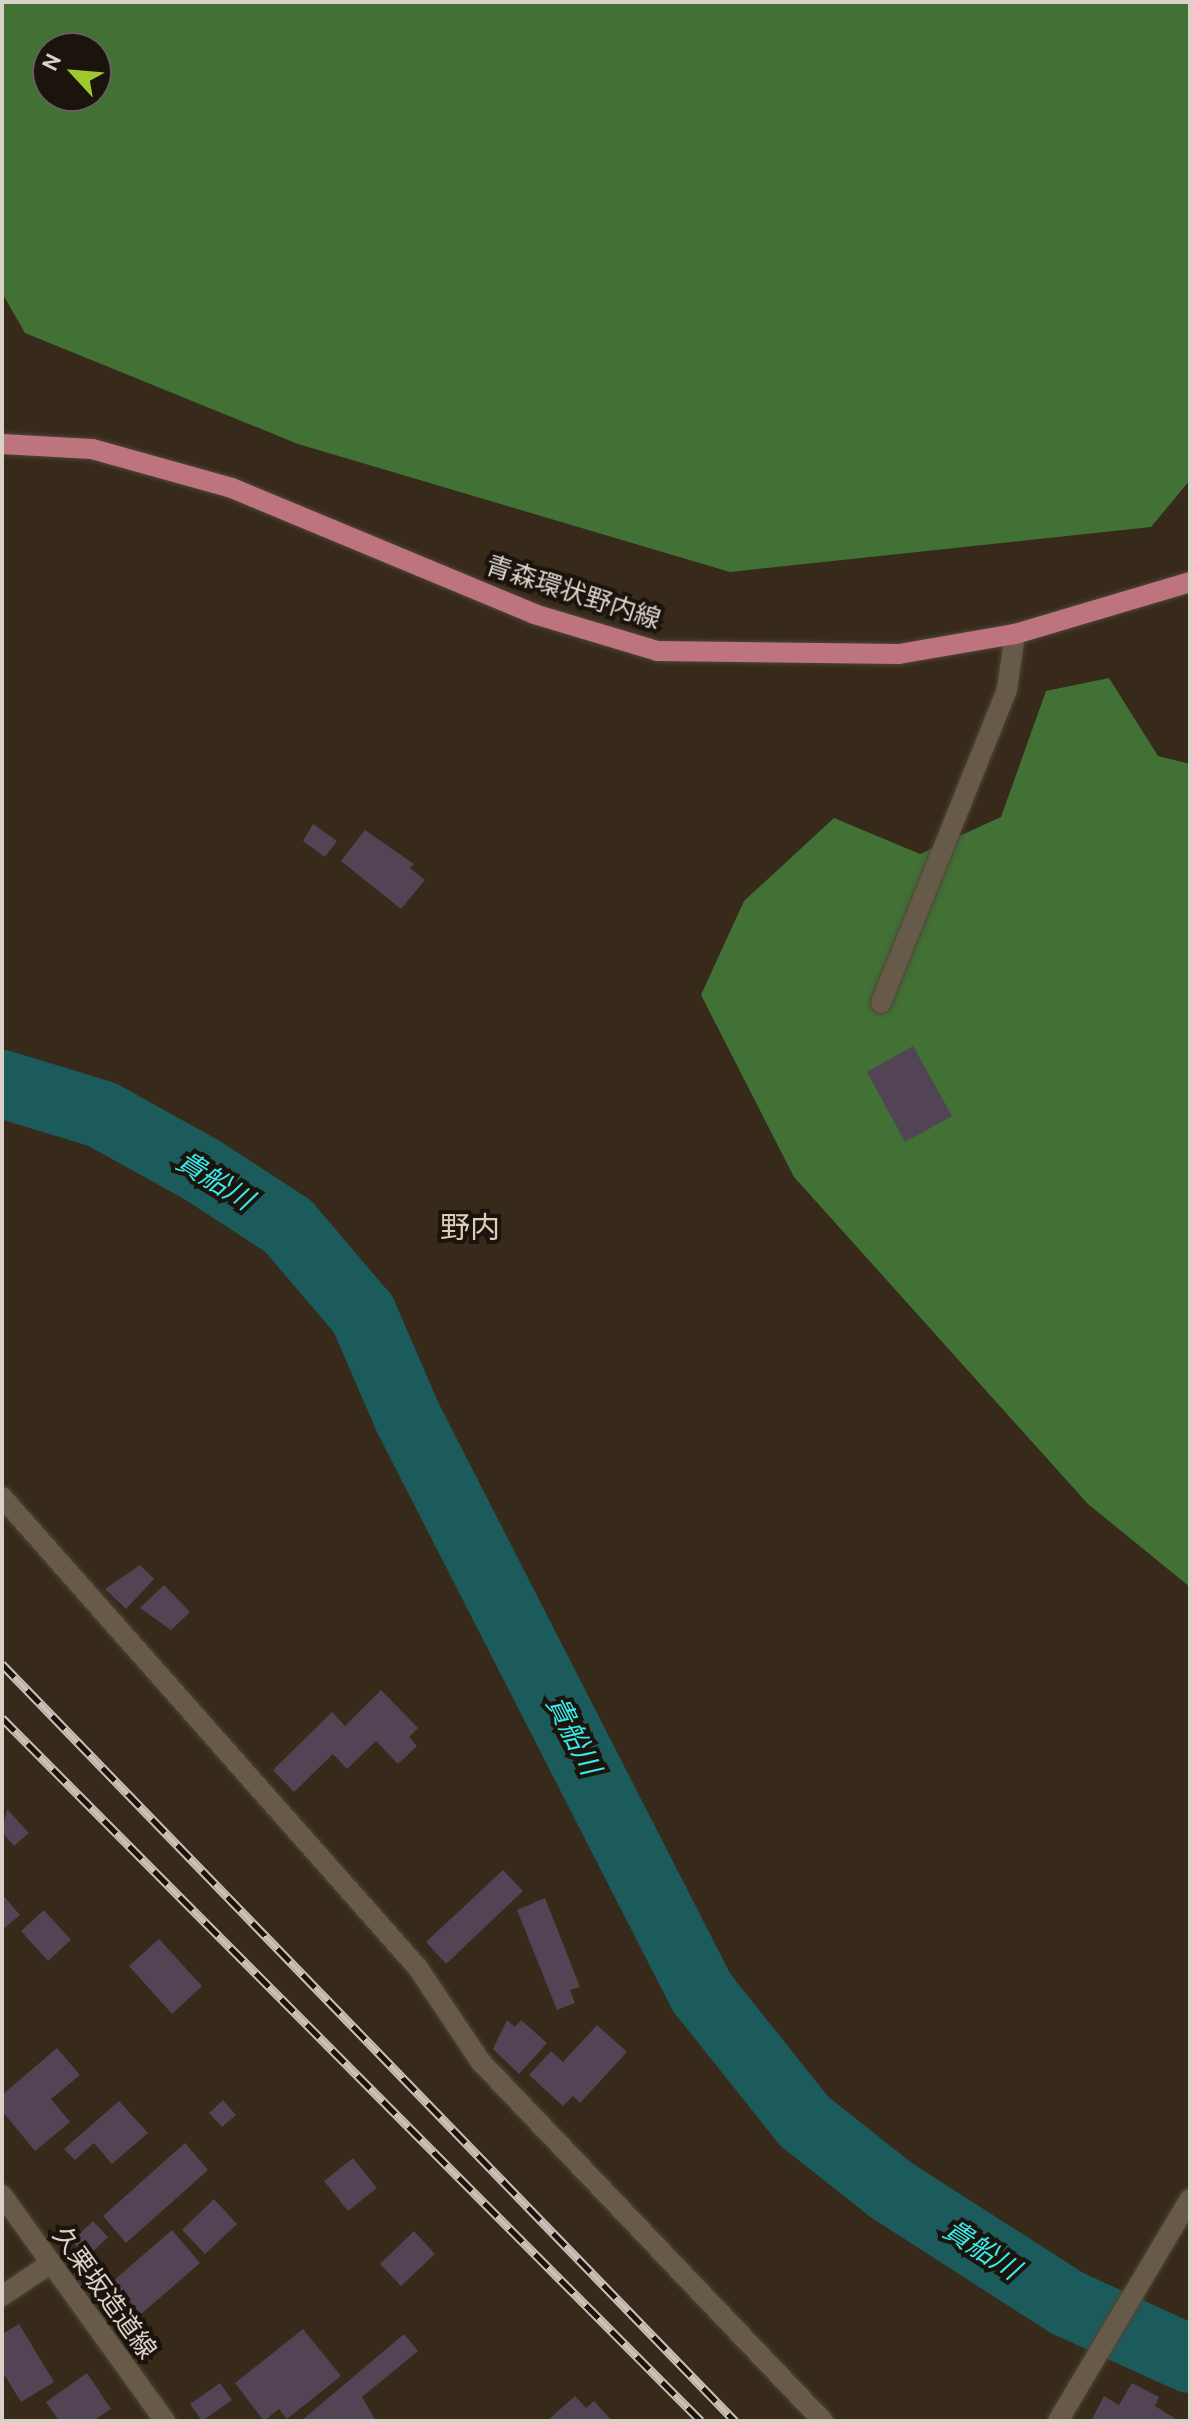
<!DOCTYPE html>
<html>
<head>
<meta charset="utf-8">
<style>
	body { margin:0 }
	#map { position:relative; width:1192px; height:2423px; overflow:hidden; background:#372a1b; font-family:Cabin,"Noto Sans JP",sans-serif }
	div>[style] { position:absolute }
	.forest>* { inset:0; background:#417135 }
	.river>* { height:68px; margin:-34px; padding:0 34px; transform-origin:34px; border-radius:34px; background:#1c5b5c }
	.building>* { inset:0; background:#524455 }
	.roads { filter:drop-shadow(0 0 2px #4f4537) drop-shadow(0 0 2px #4f4537) }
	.service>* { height:20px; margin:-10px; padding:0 10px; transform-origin:10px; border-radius:10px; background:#685a49 }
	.minor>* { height:20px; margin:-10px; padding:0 10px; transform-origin:10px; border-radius:10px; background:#685a49 }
	.secondary>* { height:20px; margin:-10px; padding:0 10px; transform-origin:10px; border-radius:10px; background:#685a49 }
	.primary>* { height:20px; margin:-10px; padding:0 10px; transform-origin:10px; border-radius:10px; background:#bd747f }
	.rail>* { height:9px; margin-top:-4.5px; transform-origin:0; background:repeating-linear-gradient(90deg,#1a140d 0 18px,#c9c0b6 0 36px); box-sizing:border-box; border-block:2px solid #c9c0b6 }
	span { translate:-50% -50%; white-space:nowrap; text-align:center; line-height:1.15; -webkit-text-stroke:8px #1a140d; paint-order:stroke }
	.street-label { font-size:26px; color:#dad2c8 }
	.water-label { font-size:28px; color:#3ae9eb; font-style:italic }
	.quarter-label { font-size:30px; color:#dccdb9 }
	.frame { position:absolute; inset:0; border:4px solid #dad2c8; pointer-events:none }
	.north { position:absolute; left:32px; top:32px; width:80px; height:80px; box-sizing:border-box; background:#1a140d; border:2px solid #676058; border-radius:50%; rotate:296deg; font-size:22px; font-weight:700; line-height:32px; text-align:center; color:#dad2c8 }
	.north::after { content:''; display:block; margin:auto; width:28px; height:36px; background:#9fca2d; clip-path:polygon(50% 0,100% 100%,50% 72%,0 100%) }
</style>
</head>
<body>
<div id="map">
	<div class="forest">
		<div style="clip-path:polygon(evenodd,2px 2px,1190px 2px,1190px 480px,1151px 527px,730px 572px,298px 444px,25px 333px,2px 293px,2px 2px,48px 48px,96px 48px,96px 96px,48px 96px,48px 48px)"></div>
		<div style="clip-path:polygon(1109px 678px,1158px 756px,1190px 764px,1190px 1587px,1088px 1504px,794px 1177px,701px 995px,744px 901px,834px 818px,920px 854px,1001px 817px,1046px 691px)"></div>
	</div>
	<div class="river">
		<div style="left:2px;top:1084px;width:103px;rotate:16.9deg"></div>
		<div style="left:101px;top:1114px;width:115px;rotate:29deg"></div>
		<div style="left:202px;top:1170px;width:103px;rotate:33.1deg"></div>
		<div style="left:288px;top:1226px;width:116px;rotate:49.6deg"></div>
		<div style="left:363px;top:1314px;width:113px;rotate:66.6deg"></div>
		<div style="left:408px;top:1418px;width:646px;rotate:62.92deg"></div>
		<div style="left:702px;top:1993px;width:164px;rotate:51.4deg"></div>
		<div style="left:804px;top:2121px;width:111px;rotate:38.4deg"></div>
		<div style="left:891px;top:2190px;width:209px;rotate:32.7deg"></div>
		<div style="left:1067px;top:2303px;width:135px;rotate:24.5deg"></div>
	</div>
	<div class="building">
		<div style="clip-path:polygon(313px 824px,337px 841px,325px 857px,303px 841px)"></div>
		<div style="clip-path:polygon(365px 830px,414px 864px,410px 868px,425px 880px,401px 909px,341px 861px)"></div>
		<div style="clip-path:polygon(913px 1046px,952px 1116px,905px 1142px,867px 1072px)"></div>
		<div style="clip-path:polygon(140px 1565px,154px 1579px,126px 1609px,105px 1589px)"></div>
		<div style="clip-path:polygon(164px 1585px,190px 1612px,171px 1630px,140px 1608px)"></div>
		<div style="clip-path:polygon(381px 1690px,418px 1728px,409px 1737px,417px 1746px,398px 1764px,376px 1741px,347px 1769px,333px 1754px,294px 1792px,273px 1770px,332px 1712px,345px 1726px)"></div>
		<div style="clip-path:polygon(7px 1809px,29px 1833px,14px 1846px,2px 1832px)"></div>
		<div style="clip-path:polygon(503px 1870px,523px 1891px,446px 1964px,426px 1942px)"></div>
		<div style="clip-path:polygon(2px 1894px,20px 1915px,2px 1930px)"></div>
		<div style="clip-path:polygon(545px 1898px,580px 1987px,570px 1990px,575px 2003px,557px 2010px,517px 1910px)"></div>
		<div style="clip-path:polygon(44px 1910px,71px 1940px,48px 1961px,21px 1931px)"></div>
		<div style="clip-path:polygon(159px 1939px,202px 1986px,172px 2014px,129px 1966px)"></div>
		<div style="clip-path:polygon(507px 2020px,515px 2027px,521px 2020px,547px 2043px,519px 2074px,493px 2049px)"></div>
		<div style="clip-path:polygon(597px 2025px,627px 2052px,580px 2103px,573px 2096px,563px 2106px,529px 2075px,551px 2051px,563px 2062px)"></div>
		<div style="clip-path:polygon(57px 2048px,80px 2075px,51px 2099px,70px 2122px,35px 2151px,2px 2111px,2px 2095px)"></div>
		<div style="clip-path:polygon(223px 2100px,236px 2115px,222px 2127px,209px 2113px)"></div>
		<div style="clip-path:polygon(119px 2101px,148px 2133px,112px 2164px,94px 2143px,75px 2160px,64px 2149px)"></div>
		<div style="clip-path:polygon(185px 2143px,208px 2170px,126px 2243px,103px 2216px)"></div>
		<div style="clip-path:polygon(353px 2158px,377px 2188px,348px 2211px,324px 2181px)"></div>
		<div style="clip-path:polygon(214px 2199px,237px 2224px,205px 2254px,182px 2230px)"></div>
		<div style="clip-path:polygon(93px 2221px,108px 2237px,87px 2257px,72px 2241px)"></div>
		<div style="clip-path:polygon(172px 2230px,200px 2263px,141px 2314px,129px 2300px,121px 2308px,104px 2289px)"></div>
		<div style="clip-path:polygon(414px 2231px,435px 2254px,401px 2286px,380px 2264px)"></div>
		<div style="clip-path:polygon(19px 2324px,54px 2382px,21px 2402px,2px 2371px,2px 2334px)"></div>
		<div style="clip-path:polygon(303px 2329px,341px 2376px,287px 2419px,279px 2409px,264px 2421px,235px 2383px)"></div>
		<div style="clip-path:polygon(404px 2334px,418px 2351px,362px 2397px,376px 2421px,301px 2421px)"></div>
		<div style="clip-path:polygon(87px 2373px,111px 2409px,93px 2421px,59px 2421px,46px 2402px)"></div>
		<div style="clip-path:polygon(220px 2383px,232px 2400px,202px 2421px,190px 2404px)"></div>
		<div style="clip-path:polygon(1132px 2383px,1159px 2397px,1155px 2406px,1179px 2421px,1091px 2421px,1104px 2396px,1119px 2405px)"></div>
		<div style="clip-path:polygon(575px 2396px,586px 2408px,594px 2401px,612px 2421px,547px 2421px)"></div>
	</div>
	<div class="roads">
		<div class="service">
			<div style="left:881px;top:1003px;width:338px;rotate:-68.1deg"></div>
			<div style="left:1007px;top:689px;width:56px;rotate:-81.7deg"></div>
		</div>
		<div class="minor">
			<div style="left:2px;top:1497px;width:628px;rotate:48.55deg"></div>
			<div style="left:418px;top:1968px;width:113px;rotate:56.2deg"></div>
			<div style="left:481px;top:2062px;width:496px;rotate:46.4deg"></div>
			<div style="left:2px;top:2296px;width:59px;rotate:-34deg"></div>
			<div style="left:1058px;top:2421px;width:258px;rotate:-59.3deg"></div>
		</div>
		<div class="secondary">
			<div style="left:2px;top:2195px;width:279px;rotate:54.2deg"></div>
		</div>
		<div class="primary">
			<div style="left:2px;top:444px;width:90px;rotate:3.2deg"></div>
			<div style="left:92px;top:449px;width:145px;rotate:15.6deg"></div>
			<div style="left:232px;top:488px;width:327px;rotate:22.6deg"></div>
			<div style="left:534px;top:614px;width:128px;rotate:16.7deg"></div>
			<div style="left:657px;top:651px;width:242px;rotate:0.7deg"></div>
			<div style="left:899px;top:654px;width:118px;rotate:-9.8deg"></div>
			<div style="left:1015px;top:634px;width:183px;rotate:-16.5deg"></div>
		</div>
	</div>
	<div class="rail">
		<div style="left:2px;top:1664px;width:1054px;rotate:45.92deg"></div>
		<div style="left:2px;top:1718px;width:991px;rotate:45.16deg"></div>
	</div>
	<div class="street-label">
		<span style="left:573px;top:593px;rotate:18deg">青森環状野内線</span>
		<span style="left:104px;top:2293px;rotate:54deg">久栗坂造道線</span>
	</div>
	<div class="water-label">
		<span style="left:215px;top:1180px;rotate:32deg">貴船川</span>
		<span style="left:574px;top:1735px;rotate:63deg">貴船川</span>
		<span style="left:982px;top:2249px;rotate:33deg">貴船川</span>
	</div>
	<div class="quarter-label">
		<span style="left:470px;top:1228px">野内</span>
	</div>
	<div class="frame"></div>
	<div class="north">N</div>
</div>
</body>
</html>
